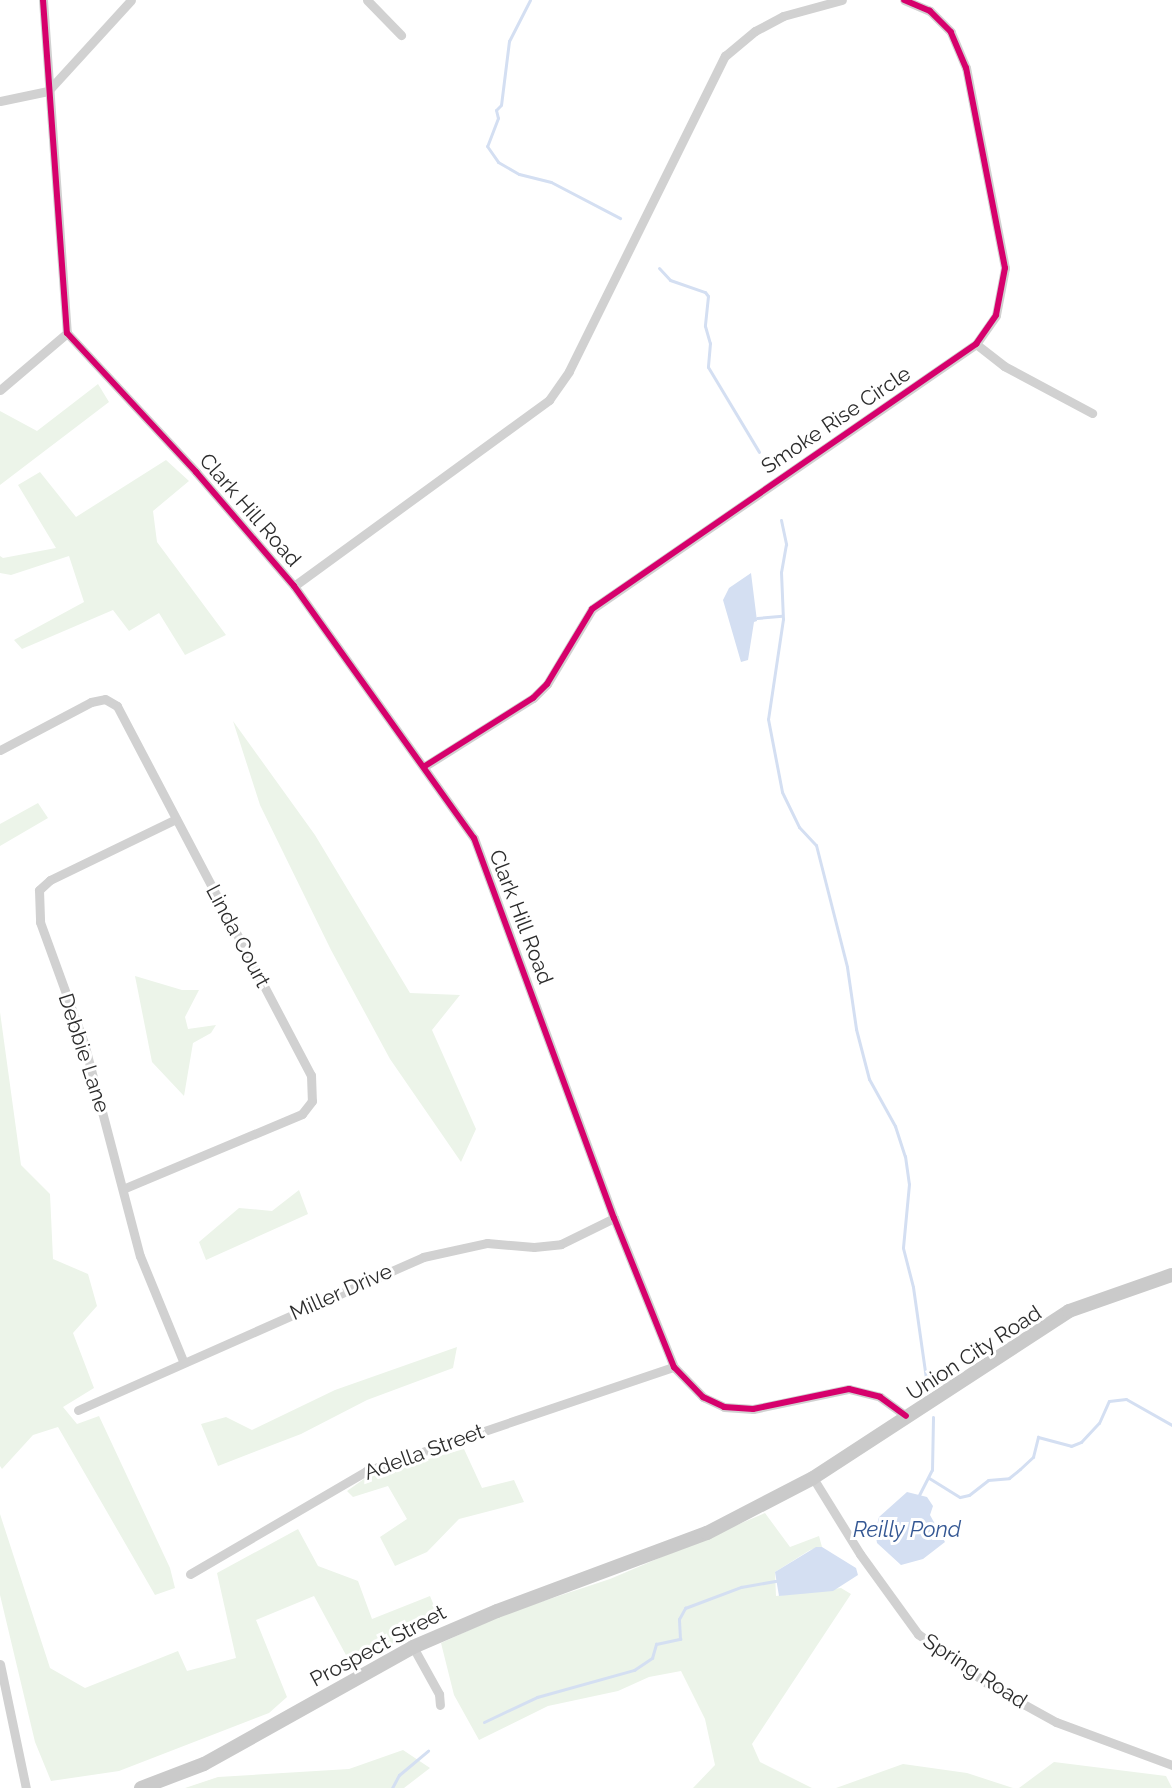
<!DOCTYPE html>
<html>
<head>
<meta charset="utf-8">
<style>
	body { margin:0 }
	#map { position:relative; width:1172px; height:1788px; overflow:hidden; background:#fff; font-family:Raleway,sans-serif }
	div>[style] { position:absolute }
	.green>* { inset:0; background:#ecf4e9 }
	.water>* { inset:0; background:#d4dff2 }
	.stream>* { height:3px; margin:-1.5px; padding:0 1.5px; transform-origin:1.5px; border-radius:1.5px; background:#d4dff2 }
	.minor>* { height:9px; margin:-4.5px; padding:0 4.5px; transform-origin:4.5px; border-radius:4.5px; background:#d1d1d1 }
	.secondary>* { height:14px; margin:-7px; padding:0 7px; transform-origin:7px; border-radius:7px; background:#cacaca }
	.cycleway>* { height:6px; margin:-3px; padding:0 3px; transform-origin:3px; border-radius:3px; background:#d6006c }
	span { translate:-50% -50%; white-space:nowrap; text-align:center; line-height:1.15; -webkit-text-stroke:6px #fff; paint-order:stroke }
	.street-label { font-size:21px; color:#2c2c2c }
	.water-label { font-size:22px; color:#345793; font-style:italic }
</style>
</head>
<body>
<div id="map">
	<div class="green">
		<div style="clip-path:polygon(98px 384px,109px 402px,0 485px,0 411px,37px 431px)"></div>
		<div style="clip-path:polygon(166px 460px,189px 481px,153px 511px,157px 542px,226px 635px,185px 655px,159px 613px,129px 631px,113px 610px,22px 649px,14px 640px,84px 602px,69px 556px,11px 575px,0 573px,0 556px,3px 558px,56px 548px,18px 485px,40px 472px,76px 517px)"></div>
		<div style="clip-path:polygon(233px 721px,315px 835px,410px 993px,460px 995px,432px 1030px,476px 1129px,461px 1162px,390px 1059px,331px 950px,260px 805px)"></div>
		<div style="clip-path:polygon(38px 803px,48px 818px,0 846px,0 824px)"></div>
		<div style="clip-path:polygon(135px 976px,182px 990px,199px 990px,185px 1017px,188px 1029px,216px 1025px,211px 1033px,193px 1043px,184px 1096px,152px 1062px)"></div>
		<div style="clip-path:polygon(0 1012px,21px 1165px,50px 1194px,53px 1259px,88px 1274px,97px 1306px,73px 1333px,94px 1388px,63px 1407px,77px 1424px,99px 1416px,170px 1568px,175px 1588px,155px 1595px,58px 1427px,33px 1435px,2px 1469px,0 1466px)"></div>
		<div style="clip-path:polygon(299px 1190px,308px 1214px,206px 1260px,199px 1242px,239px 1208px,272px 1211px)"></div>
		<div style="clip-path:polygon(457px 1347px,453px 1368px,367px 1400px,301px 1434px,218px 1466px,201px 1424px,226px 1417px,252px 1430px,335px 1390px)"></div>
		<div style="clip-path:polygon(464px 1449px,482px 1488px,514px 1480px,524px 1502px,459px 1519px,427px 1552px,395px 1566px,380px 1537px,407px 1519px,388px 1486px,353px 1497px,347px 1491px,368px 1476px)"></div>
		<div style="clip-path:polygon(765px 1513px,790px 1547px,819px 1536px,822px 1547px,810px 1550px,775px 1572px,776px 1596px,841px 1588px,851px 1594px,752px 1744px,760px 1762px,812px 1788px,693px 1788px,715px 1765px,705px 1719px,681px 1671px,649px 1677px,618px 1691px,548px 1706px,479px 1740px,454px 1695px,441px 1643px,507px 1613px,610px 1579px)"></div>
		<div style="clip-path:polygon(0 1514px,50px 1668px,85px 1688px,178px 1651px,187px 1671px,236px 1658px,217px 1573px,298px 1529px,318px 1566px,358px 1581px,372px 1619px,430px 1596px,440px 1620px,353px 1668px,314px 1596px,256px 1620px,287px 1697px,269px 1713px,119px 1771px,51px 1781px,35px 1742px,0 1595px)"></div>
		<div style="clip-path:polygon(403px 1750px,430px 1768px,404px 1788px,185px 1788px,218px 1777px,349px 1769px)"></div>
		<div style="clip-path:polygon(1054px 1762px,1166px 1776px,1172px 1788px,1019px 1788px)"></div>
		<div style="clip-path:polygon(903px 1764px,967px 1773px,1013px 1788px,836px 1788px)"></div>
	</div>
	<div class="water">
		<div style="clip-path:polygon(751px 573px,757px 621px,754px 622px,748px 660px,741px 662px,723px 600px,729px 588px)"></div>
		<div style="clip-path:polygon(907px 1492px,927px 1497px,933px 1506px,930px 1515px,945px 1542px,923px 1559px,901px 1565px,877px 1543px,875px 1532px,879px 1517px)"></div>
		<div style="clip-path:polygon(816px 1547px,822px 1547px,856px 1568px,858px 1575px,833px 1591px,779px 1596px,775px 1572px)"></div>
	</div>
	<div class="stream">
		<div style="left:530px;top:0;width:46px;rotate:117.1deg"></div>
		<div style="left:509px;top:41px;width:64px;rotate:97.1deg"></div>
		<div style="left:501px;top:105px;width:7px;rotate:135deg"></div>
		<div style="left:496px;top:110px;width:8px;rotate:76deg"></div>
		<div style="left:498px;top:118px;width:30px;rotate:111deg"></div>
		<div style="left:487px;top:146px;width:19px;rotate:55deg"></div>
		<div style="left:498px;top:162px;width:24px;rotate:30deg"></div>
		<div style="left:519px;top:174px;width:33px;rotate:14deg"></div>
		<div style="left:551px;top:182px;width:78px;rotate:27.6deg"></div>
		<div style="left:659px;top:268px;width:16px;rotate:47deg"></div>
		<div style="left:670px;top:280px;width:37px;rotate:19deg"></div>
		<div style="left:705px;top:292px;width:5px;rotate:53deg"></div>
		<div style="left:708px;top:296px;width:30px;rotate:96deg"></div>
		<div style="left:705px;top:326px;width:18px;rotate:74deg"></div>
		<div style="left:710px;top:343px;width:24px;rotate:95deg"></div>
		<div style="left:708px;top:367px;width:99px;rotate:59deg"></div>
		<div style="left:781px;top:520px;width:25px;rotate:78deg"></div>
		<div style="left:786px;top:544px;width:28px;rotate:100deg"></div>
		<div style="left:781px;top:572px;width:47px;rotate:87.6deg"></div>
		<div style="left:783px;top:619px;width:101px;rotate:98.5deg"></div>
		<div style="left:768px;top:719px;width:74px;rotate:79.1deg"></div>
		<div style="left:782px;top:792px;width:39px;rotate:64deg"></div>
		<div style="left:799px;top:827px;width:25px;rotate:47deg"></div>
		<div style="left:816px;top:845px;width:126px;rotate:75.7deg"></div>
		<div style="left:847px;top:967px;width:63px;rotate:81.7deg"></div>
		<div style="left:856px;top:1029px;width:52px;rotate:75.4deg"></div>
		<div style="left:869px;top:1079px;width:54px;rotate:61deg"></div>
		<div style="left:895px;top:1126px;width:32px;rotate:72deg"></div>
		<div style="left:905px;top:1156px;width:28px;rotate:82deg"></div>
		<div style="left:909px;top:1184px;width:64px;rotate:95.4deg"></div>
		<div style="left:903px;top:1248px;width:40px;rotate:75.6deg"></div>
		<div style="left:913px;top:1287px;width:99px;rotate:81.9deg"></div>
		<div style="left:757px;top:618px;width:25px;rotate:-5deg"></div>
		<div style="left:929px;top:1478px;width:36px;rotate:32deg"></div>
		<div style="left:960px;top:1497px;width:9px;rotate:-13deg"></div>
		<div style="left:969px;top:1495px;width:24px;rotate:-38deg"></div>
		<div style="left:988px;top:1480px;width:21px;rotate:-5deg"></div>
		<div style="left:1009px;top:1478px;width:14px;rotate:-39deg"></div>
		<div style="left:1020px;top:1469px;width:18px;rotate:-43deg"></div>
		<div style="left:1033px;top:1457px;width:21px;rotate:-76deg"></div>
		<div style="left:1038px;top:1437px;width:34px;rotate:15deg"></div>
		<div style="left:1071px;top:1446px;width:11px;rotate:-22deg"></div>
		<div style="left:1081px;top:1442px;width:26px;rotate:-47deg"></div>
		<div style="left:1099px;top:1423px;width:24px;rotate:-66deg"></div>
		<div style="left:1109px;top:1401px;width:17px;rotate:-7deg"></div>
		<div style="left:1126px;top:1399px;width:53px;rotate:29.5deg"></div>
		<div style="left:918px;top:1497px;width:30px;rotate:-63deg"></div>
		<div style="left:932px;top:1470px;width:53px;rotate:-88.9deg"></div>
		<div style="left:484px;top:1722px;width:59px;rotate:-25.3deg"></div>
		<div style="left:537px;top:1697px;width:101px;rotate:-15.6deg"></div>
		<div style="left:634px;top:1670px;width:22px;rotate:-34deg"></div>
		<div style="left:652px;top:1658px;width:15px;rotate:-74deg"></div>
		<div style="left:656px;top:1644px;width:25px;rotate:-12deg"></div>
		<div style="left:680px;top:1639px;width:20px;rotate:-93deg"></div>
		<div style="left:679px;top:1619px;width:13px;rotate:-61deg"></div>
		<div style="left:685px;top:1608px;width:60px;rotate:-20.6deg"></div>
		<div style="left:741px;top:1587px;width:39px;rotate:-10deg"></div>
		<div style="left:392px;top:1788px;width:15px;rotate:-62deg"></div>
		<div style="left:399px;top:1775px;width:38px;rotate:-40deg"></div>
	</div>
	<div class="minor">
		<div style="left:43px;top:0;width:334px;rotate:85.9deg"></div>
		<div style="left:67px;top:333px;width:190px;rotate:47.1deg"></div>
		<div style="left:196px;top:472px;width:150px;rotate:49.3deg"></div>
		<div style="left:294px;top:586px;width:310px;rotate:54.5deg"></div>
		<div style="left:474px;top:838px;width:405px;rotate:69.8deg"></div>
		<div style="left:614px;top:1218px;width:161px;rotate:68.1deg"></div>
		<div style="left:674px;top:1367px;width:42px;rotate:46deg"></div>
		<div style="left:703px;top:1397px;width:23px;rotate:25deg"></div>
		<div style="left:724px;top:1407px;width:29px;rotate:4deg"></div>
		<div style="left:753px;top:1409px;width:98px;rotate:-11.8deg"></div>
		<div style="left:849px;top:1389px;width:32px;rotate:14deg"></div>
		<div style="left:880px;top:1397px;width:32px;rotate:36deg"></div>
		<div style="left:367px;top:0;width:49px;rotate:45.8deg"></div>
		<div style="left:48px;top:91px;width:123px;rotate:-47.6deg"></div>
		<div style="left:0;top:101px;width:49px;rotate:-11.8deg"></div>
		<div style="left:976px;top:344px;width:36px;rotate:38deg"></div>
		<div style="left:1004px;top:366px;width:100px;rotate:28.1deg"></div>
		<div style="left:0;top:390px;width:88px;rotate:-40.4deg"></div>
		<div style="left:294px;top:586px;width:316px;rotate:-36.1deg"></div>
		<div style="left:549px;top:400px;width:35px;rotate:-55deg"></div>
		<div style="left:569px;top:371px;width:352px;rotate:-63.7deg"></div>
		<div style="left:725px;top:56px;width:39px;rotate:-40deg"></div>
		<div style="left:755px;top:31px;width:32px;rotate:-28deg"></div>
		<div style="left:783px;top:16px;width:61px;rotate:-15.2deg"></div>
		<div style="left:0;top:750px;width:103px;rotate:-27.8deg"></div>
		<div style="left:91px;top:702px;width:14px;rotate:-12deg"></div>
		<div style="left:105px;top:699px;width:14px;rotate:30deg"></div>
		<div style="left:117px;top:706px;width:417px;rotate:62.3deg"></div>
		<div style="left:311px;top:1075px;width:26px;rotate:88deg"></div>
		<div style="left:312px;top:1101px;width:16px;rotate:128deg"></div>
		<div style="left:302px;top:1114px;width:192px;rotate:157.3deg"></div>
		<div style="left:425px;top:766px;width:128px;rotate:-32.2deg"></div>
		<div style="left:533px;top:698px;width:20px;rotate:-45deg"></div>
		<div style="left:547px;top:684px;width:87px;rotate:-59deg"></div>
		<div style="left:592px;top:609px;width:467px;rotate:-34.6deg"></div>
		<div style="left:976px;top:344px;width:35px;rotate:-55deg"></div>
		<div style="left:996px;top:315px;width:48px;rotate:-79.2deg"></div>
		<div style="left:1005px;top:268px;width:204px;rotate:-101deg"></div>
		<div style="left:966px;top:68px;width:39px;rotate:-113deg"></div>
		<div style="left:951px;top:32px;width:30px;rotate:-135deg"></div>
		<div style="left:930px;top:11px;width:28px;rotate:-157deg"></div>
		<div style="left:176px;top:819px;width:140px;rotate:154.2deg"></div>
		<div style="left:50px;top:880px;width:15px;rotate:138deg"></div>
		<div style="left:39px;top:890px;width:32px;rotate:88deg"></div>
		<div style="left:40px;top:922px;width:129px;rotate:70deg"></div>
		<div style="left:84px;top:1043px;width:220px;rotate:75.3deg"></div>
		<div style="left:140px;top:1256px;width:113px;rotate:67.7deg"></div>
		<div style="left:78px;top:1410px;width:377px;rotate:-23.9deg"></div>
		<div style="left:423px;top:1257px;width:66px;rotate:-12.3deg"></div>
		<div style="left:487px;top:1243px;width:47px;rotate:4.9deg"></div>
		<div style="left:534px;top:1247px;width:27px;rotate:-6deg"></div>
		<div style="left:561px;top:1244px;width:59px;rotate:-26.1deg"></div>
		<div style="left:813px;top:1478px;width:89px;rotate:58.3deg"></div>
		<div style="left:860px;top:1554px;width:99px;rotate:54.1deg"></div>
		<div style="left:918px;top:1634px;width:90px;rotate:35.5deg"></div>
		<div style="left:991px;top:1686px;width:74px;rotate:29deg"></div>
		<div style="left:1056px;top:1722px;width:124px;rotate:20.3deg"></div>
		<div style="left:190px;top:1574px;width:204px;rotate:-30.3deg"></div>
		<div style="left:366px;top:1471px;width:325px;rotate:-18.7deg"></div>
		<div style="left:413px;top:1647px;width:54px;rotate:61deg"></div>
		<div style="left:439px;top:1694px;width:11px;rotate:85deg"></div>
		<div style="left:0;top:1664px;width:127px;rotate:78.2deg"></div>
	</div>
	<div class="secondary">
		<div style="left:141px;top:1788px;width:67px;rotate:-20.9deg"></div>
		<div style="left:204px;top:1764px;width:240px;rotate:-29.2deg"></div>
		<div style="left:413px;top:1647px;width:91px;rotate:-23.2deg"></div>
		<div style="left:497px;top:1611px;width:224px;rotate:-20.4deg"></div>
		<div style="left:707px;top:1533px;width:119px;rotate:-27.4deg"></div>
		<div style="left:813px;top:1478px;width:306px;rotate:-33.1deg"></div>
		<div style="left:1069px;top:1311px;width:109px;rotate:-19.3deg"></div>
	</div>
	<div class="cycleway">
		<div style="left:43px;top:0;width:334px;rotate:85.9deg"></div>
		<div style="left:67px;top:333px;width:190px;rotate:47.1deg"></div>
		<div style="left:196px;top:472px;width:150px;rotate:49.3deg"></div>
		<div style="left:294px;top:586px;width:310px;rotate:54.5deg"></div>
		<div style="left:474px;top:838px;width:405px;rotate:69.8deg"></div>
		<div style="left:614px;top:1218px;width:161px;rotate:68.1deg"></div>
		<div style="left:674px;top:1367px;width:42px;rotate:46deg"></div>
		<div style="left:703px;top:1397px;width:23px;rotate:25deg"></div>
		<div style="left:724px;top:1407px;width:29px;rotate:4deg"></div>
		<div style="left:753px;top:1409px;width:98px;rotate:-11.8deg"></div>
		<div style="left:849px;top:1389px;width:32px;rotate:14deg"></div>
		<div style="left:880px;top:1397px;width:32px;rotate:36deg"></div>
		<div style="left:425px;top:766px;width:128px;rotate:-32.2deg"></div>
		<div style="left:533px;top:698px;width:20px;rotate:-45deg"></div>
		<div style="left:547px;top:684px;width:87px;rotate:-59deg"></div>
		<div style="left:592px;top:609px;width:467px;rotate:-34.6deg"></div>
		<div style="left:976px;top:344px;width:35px;rotate:-55deg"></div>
		<div style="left:996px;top:315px;width:48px;rotate:-79.2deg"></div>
		<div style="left:1005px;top:268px;width:204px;rotate:-101deg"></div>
		<div style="left:966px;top:68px;width:39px;rotate:-113deg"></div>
		<div style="left:951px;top:32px;width:30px;rotate:-135deg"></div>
		<div style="left:930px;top:11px;width:28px;rotate:-157deg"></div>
	</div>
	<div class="street-label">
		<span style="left:836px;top:420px;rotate:-34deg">Smoke Rise Circle</span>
		<span style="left:250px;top:510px;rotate:49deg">Clark Hill Road</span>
		<span style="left:521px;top:917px;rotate:69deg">Clark Hill Road</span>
		<span style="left:238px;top:936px;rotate:62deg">Linda Court</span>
		<span style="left:84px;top:1053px;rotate:72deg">Debbie Lane</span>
		<span style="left:341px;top:1292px;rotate:-24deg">Miller Drive</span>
		<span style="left:974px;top:1353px;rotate:-33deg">Union City Road</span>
		<span style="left:424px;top:1452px;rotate:-20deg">Adella Street</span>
		<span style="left:378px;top:1646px;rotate:-28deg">Prospect Street</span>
		<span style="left:975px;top:1671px;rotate:33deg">Spring Road</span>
	</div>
	<div class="water-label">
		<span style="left:907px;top:1530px">Reilly Pond</span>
	</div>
</div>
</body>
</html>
